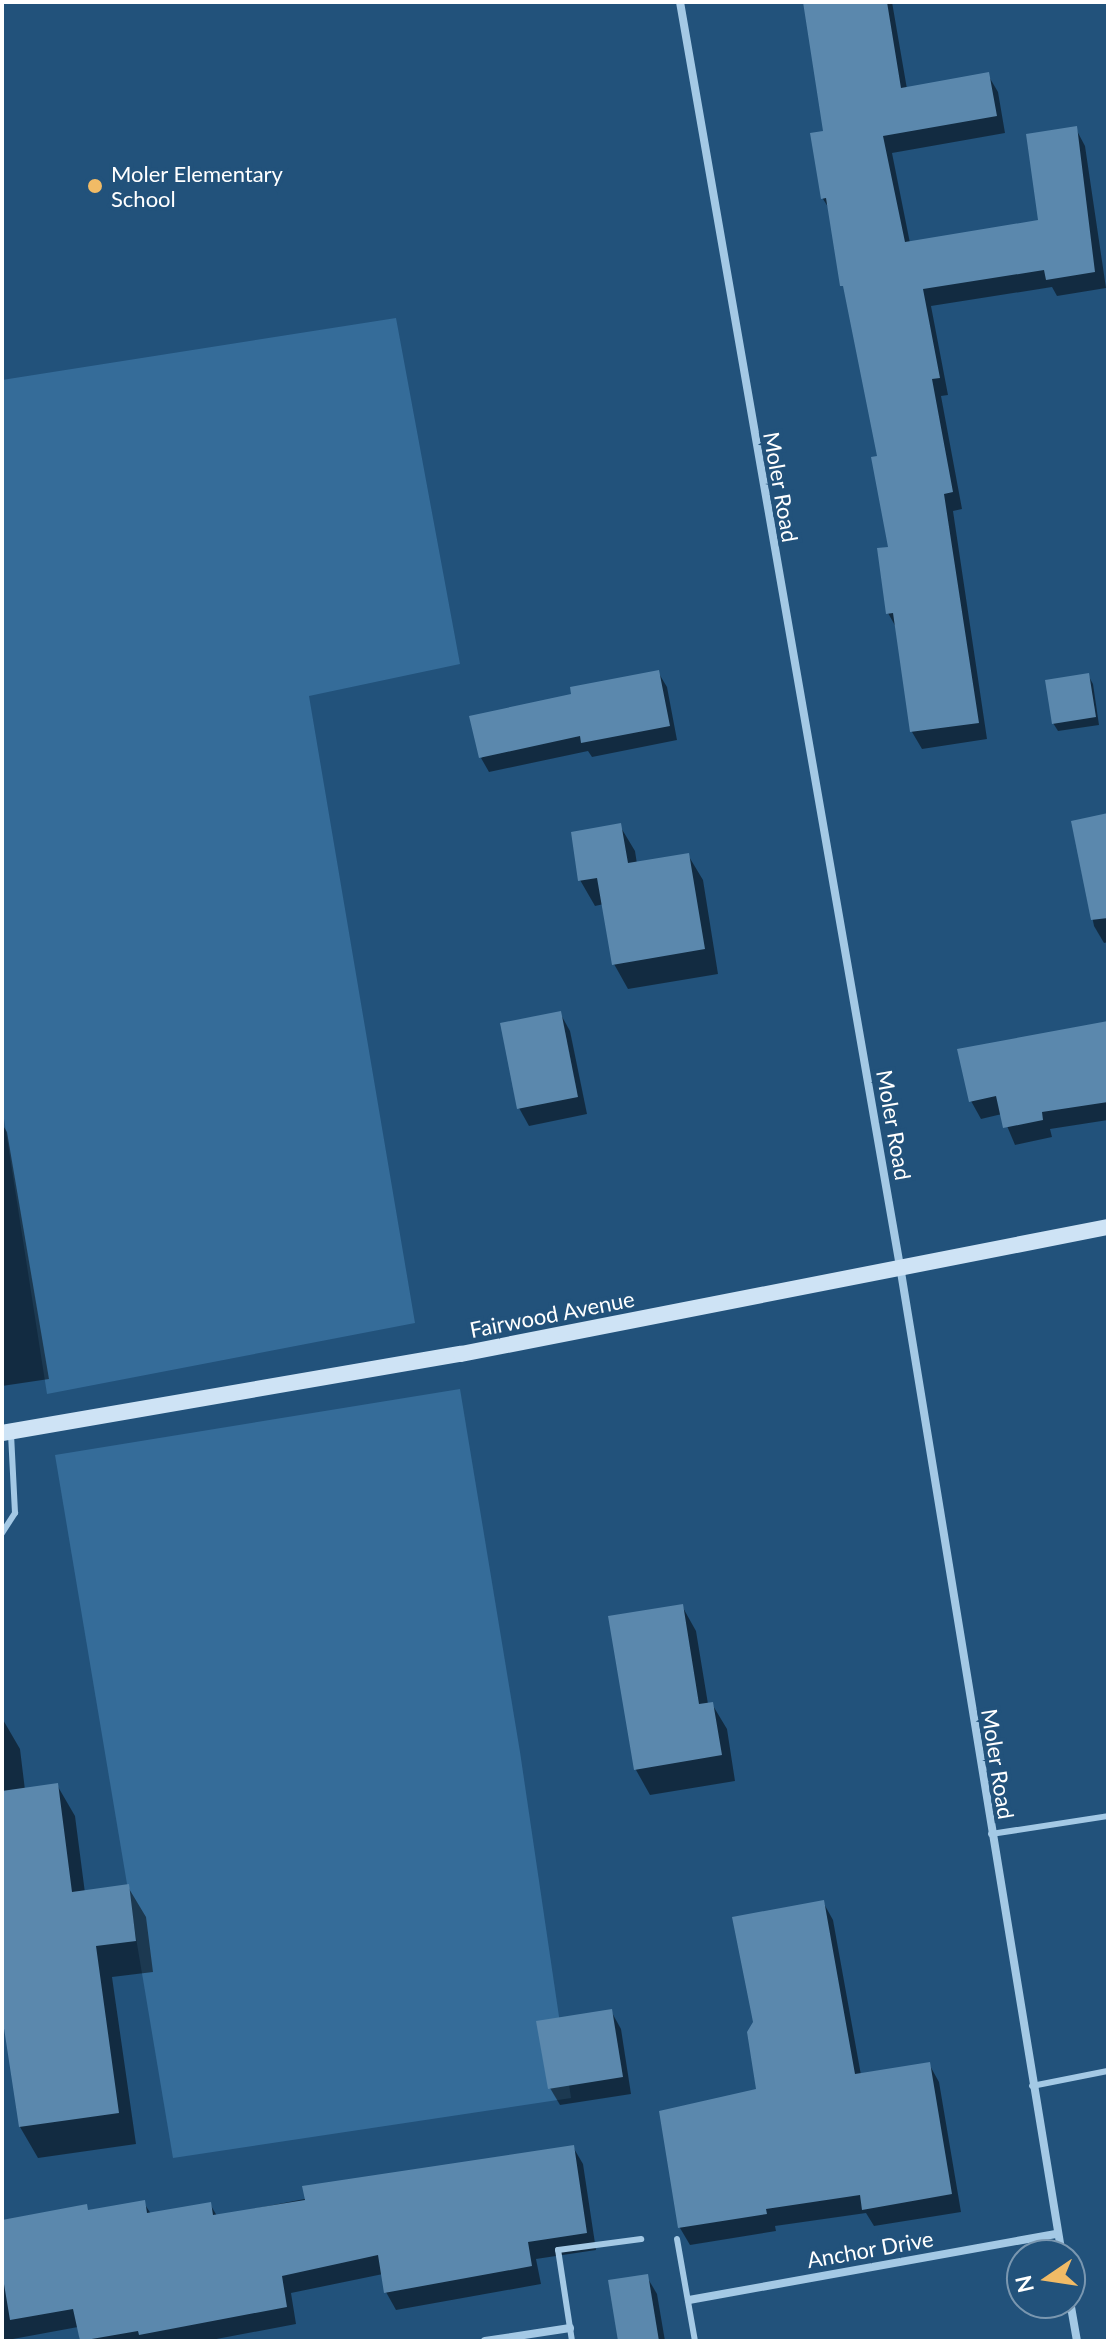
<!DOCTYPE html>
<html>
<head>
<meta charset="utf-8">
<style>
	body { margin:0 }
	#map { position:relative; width:1110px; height:2343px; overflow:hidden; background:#22527b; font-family:Lato,sans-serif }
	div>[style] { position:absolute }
	.green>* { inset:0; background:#356c99 }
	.shadow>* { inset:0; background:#0007 }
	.building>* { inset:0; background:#5b88ad }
	.lane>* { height:6px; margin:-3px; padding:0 3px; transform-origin:3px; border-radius:3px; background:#a4c9e5 }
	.street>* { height:8px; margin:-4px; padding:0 4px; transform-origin:4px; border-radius:4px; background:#a4c9e5 }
	.secondary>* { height:16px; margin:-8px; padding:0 8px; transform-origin:8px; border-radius:8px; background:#cee3f5 }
	.dots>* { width:22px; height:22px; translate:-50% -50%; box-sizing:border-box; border:4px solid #22527b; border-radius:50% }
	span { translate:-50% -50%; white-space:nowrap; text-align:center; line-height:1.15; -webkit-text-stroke:8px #22527b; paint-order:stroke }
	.poi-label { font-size:22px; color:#fff }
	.left { translate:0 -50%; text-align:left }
	.street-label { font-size:22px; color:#fff }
	.frame { position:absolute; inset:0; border:4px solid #fff; pointer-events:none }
	.north { position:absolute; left:1006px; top:2239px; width:80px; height:80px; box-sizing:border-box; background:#22527b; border:2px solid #7a97b0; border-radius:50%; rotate:257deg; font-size:22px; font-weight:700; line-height:32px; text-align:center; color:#fff }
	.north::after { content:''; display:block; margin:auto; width:28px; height:36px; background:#f1bb66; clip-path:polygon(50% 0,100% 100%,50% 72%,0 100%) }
</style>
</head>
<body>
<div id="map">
	<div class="green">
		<div style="clip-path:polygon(396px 318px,460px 664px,309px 696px,415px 1323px,47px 1394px,2px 1106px,2px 380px)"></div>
		<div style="clip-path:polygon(460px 1389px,520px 1752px,571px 2098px,173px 2158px,55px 1455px)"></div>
	</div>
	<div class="shadow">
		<div style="clip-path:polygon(805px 2px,892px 2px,907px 89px,988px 75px,998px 92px,1005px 133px,892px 153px,910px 243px,1041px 222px,1076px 129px,1085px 146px,1106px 288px,1057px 296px,1052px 287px,931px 306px,948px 395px,941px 396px,962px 509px,953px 511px,987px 739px,922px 749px,912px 732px,897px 629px,888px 613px,890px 548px,880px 457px,830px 210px,823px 199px,826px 133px)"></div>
		<div style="clip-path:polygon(658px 672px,667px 687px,677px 740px,592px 757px,588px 751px,489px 772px,481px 758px,574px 695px)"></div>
		<div style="clip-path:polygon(1088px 675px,1093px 684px,1099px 725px,1058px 731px,1053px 723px)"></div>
		<div style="clip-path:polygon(1108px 816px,1108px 942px,1104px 943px,1094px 926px,1073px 822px)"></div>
		<div style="clip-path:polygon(620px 826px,635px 851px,637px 864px,688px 855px,703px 880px,718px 974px,628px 989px,614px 964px,604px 904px,595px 906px,580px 880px)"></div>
		<div style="clip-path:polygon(560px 1013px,570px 1031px,587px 1114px,529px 1126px,519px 1108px)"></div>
		<div style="clip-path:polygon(1108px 1023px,1108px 1120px,1050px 1129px,1052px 1137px,1015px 1145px,1002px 1114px,981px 1119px,971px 1101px)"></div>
		<div style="clip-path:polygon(2px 1124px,7px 1132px,49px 1379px,2px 1386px)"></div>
		<div style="clip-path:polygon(682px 1606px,696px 1631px,708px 1704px,712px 1704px,727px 1729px,735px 1781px,650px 1795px,636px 1770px)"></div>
		<div style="clip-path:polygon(2px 1718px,20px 1749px,25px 1790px,57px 1785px,75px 1816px,85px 1893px,128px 1887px,146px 1917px,153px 1972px,112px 1977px,136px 2144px,38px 2158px,20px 2127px,2px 2006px)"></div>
		<div style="clip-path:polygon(823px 1902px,833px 1920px,861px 2075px,929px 2064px,939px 2082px,961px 2212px,874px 2226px,866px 2213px,775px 2226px,776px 2231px,690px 2245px,680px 2228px,661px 2113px,758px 2091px)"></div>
		<div style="clip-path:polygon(611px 2011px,621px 2029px,631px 2094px,560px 2105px,550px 2088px)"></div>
		<div style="clip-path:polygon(573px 2147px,583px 2164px,596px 2250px,536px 2259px,541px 2284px,396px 2310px,386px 2292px,383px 2274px,291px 2293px,296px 2324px,206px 2341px,80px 2341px,78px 2327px,2px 2341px,2px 2222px,144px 2203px,151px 2214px,210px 2204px,217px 2216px)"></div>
		<div style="clip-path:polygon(647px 2277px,657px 2294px,665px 2341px,620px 2341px)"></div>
	</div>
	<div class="building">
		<div style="clip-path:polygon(803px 2px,887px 2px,901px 88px,989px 72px,997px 116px,883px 136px,905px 242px,1038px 220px,1026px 134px,1077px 126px,1095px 272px,1046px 280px,1044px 270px,923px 289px,940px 378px,932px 379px,953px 492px,944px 494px,979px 723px,910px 732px,893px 613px,886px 614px,877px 548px,888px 547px,871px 457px,877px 456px,843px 286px,840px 286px,826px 198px,821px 199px,810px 133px,823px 131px)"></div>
		<div style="clip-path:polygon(659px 670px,670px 726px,581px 743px,580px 736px,479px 758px,469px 716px,571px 694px,570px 687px)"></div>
		<div style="clip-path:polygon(1089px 673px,1096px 717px,1052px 724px,1045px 680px)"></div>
		<div style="clip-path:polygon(1108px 813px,1108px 918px,1091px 920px,1071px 821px)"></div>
		<div style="clip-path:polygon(621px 823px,628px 863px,689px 853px,705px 949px,612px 965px,597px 878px,578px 881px,571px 832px)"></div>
		<div style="clip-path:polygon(561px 1011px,578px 1097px,517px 1109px,500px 1023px)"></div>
		<div style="clip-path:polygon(1108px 1021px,1108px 1102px,1042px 1112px,1043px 1120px,1003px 1128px,996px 1096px,969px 1102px,957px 1049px)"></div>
		<div style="clip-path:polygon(683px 1604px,699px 1704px,713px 1702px,722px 1755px,634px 1770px,608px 1616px)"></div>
		<div style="clip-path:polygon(58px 1783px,72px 1892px,129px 1884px,136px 1941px,96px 1946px,119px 2113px,19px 2127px,2px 2015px,2px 1791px)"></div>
		<div style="clip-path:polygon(824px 1900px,855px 2074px,930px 2062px,952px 2194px,862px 2210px,860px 2195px,766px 2209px,767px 2214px,678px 2228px,659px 2111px,756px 2089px,747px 2032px,753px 2022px,732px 1917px)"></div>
		<div style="clip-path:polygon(612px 2009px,623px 2077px,548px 2089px,536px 2021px)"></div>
		<div style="clip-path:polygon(574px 2145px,587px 2233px,528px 2242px,532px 2266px,384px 2293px,378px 2255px,282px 2276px,287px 2307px,139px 2335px,138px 2331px,80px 2341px,73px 2309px,10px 2320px,2px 2272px,2px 2220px,87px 2204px,88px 2210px,145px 2200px,147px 2213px,211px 2202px,213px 2215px,305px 2200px,302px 2186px)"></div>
		<div style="clip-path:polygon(648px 2274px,659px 2341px,618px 2341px,608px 2280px)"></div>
	</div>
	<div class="lane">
		<div style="left:2px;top:1533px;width:24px;rotate:-57deg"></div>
		<div style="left:15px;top:1513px;width:80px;rotate:-92.9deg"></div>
		<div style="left:991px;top:1834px;width:118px;rotate:-8.7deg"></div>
		<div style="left:1032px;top:2086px;width:77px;rotate:-11.2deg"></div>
		<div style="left:677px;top:2239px;width:104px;rotate:80deg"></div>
		<div style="left:572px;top:2341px;width:92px;rotate:-98.7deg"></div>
		<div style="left:558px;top:2250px;width:84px;rotate:-7.5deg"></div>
	</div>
	<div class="street">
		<div style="left:680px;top:2px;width:1283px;rotate:80.13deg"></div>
		<div style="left:900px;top:1266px;width:1002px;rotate:80.7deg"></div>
		<div style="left:689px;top:2300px;width:374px;rotate:-10.2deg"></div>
		<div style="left:1070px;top:2301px;width:41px;rotate:80.1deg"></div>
		<div style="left:485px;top:2341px;width:86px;rotate:-8.7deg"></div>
	</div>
	<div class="secondary">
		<div style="left:2px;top:1433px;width:466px;rotate:-9.8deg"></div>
		<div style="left:461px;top:1354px;width:659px;rotate:-11.11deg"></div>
	</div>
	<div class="dots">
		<div style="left:95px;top:186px;background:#f1bb66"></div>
	</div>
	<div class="poi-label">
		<span class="left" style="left:111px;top:186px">Moler Elementary<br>School</span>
	</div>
	<div class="street-label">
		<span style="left:781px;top:487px;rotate:80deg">Moler Road</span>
		<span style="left:894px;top:1125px;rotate:80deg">Moler Road</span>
		<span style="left:552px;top:1314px;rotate:-11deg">Fairwood Avenue</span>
		<span style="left:998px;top:1764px;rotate:81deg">Moler Road</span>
		<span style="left:870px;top:2249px;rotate:-10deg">Anchor Drive</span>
	</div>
	<div class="frame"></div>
	<div class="north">N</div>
</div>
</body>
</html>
